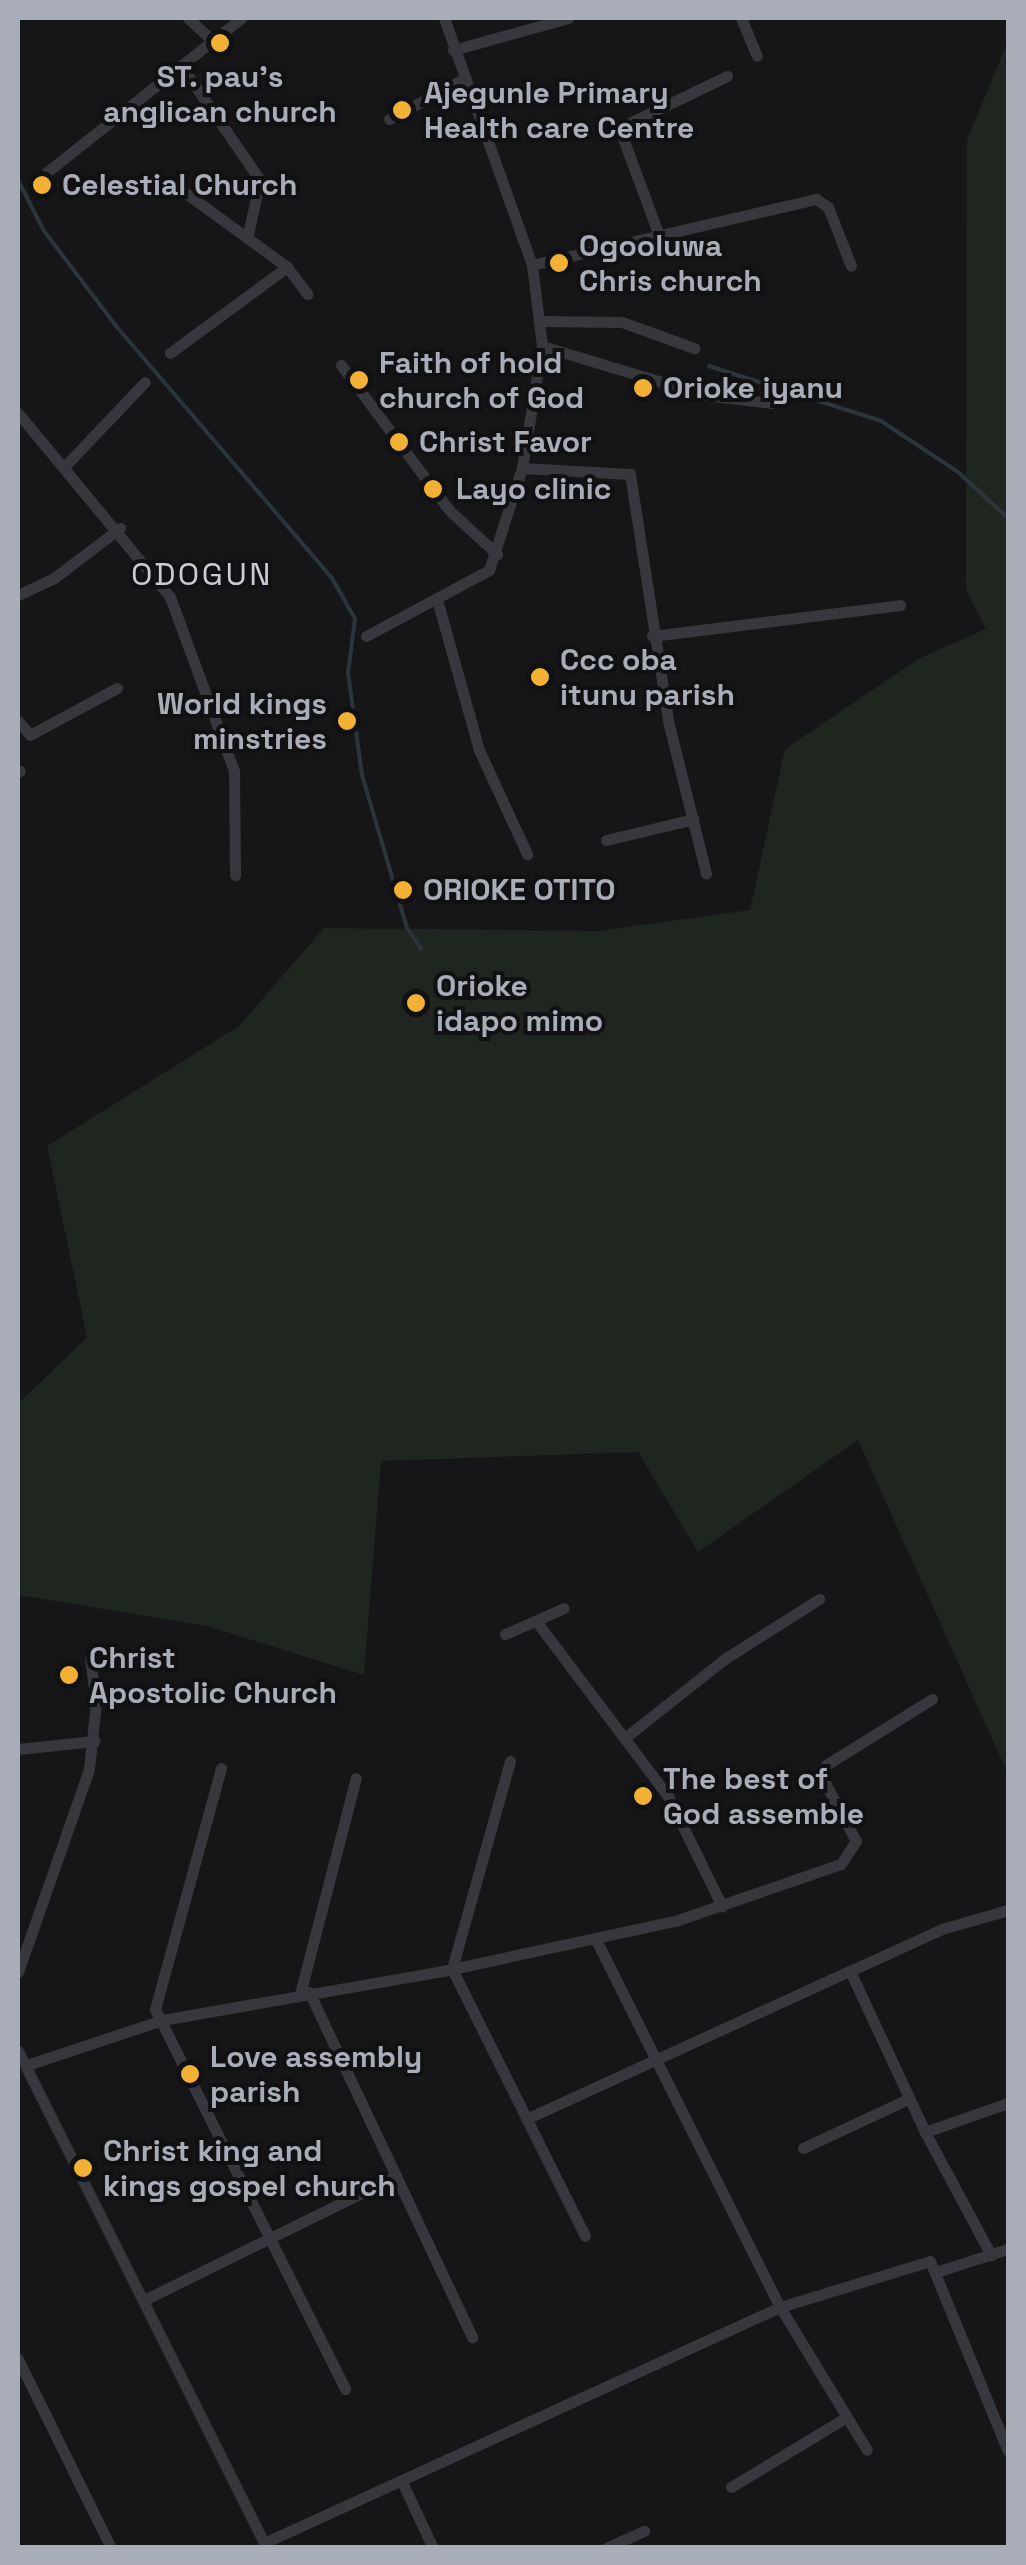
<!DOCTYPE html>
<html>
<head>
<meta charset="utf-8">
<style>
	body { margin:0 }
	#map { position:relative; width:1026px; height:2565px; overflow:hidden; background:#161618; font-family:"Space Grotesk",sans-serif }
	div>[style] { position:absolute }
	.green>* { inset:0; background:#1e261f }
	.stream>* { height:4px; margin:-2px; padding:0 2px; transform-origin:2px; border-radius:2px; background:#2c353c }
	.street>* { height:11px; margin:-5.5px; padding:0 5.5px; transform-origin:5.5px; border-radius:5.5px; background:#37383d }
	.dots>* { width:28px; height:28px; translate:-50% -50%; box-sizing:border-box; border:5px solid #111113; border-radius:50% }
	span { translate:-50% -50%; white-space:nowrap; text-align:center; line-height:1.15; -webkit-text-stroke:8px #111113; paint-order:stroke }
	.poi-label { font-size:30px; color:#a8adb8; font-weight:700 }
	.left { translate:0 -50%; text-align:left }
	.right { translate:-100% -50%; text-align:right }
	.neighbourhood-label { font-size:32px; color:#c9ccd4; letter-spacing:2.5px }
	.frame { position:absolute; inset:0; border:20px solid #a8adb8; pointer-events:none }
</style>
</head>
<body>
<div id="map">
	<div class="green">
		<div style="clip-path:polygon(1008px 41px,1008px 1774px,858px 1440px,698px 1552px,638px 1452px,381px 1461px,364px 1675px,207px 1626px,18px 1595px,18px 1404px,87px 1337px,47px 1146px,239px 1026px,324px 928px,598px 931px,750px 910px,785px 749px,920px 658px,986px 629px,966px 590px,967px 140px)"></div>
	</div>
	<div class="stream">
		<div style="left:18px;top:180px;width:57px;rotate:63deg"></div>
		<div style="left:44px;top:231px;width:119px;rotate:52.8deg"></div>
		<div style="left:116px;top:326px;width:332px;rotate:49.4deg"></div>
		<div style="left:332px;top:578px;width:47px;rotate:60.7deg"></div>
		<div style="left:355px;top:619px;width:54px;rotate:97.4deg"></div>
		<div style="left:348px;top:673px;width:103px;rotate:82.2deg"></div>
		<div style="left:362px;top:775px;width:159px;rotate:73.6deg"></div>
		<div style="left:407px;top:928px;width:25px;rotate:56deg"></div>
		<div style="left:709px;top:366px;width:181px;rotate:17.7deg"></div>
		<div style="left:881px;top:421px;width:92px;rotate:33.5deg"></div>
		<div style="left:958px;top:472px;width:68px;rotate:42.6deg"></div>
	</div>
	<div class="street">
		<div style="left:188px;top:18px;width:33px;rotate:43deg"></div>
		<div style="left:741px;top:18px;width:41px;rotate:67.2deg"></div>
		<div style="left:453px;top:50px;width:119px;rotate:-15.5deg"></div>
		<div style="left:182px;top:67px;width:137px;rotate:55.4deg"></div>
		<div style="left:260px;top:180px;width:55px;rotate:102.5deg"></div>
		<div style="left:389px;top:119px;width:85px;rotate:-28.1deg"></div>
		<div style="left:47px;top:172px;width:248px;rotate:-38.4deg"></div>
		<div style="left:187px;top:194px;width:124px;rotate:36.1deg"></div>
		<div style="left:660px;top:238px;width:117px;rotate:-110.4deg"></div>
		<div style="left:619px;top:128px;width:120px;rotate:-25.7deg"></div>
		<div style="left:532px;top:265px;width:292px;rotate:-13.1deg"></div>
		<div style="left:816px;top:199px;width:14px;rotate:34deg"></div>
		<div style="left:828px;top:207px;width:63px;rotate:68.7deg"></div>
		<div style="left:542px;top:321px;width:80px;rotate:0.7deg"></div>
		<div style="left:622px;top:322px;width:77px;rotate:19.9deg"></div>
		<div style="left:542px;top:346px;width:169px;rotate:16.8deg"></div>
		<div style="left:704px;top:395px;width:68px;rotate:6.7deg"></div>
		<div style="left:170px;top:353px;width:145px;rotate:-36.3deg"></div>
		<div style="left:287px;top:267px;width:34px;rotate:53deg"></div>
		<div style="left:341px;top:365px;width:182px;rotate:53.3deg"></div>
		<div style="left:450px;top:511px;width:64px;rotate:42.5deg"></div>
		<div style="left:18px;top:413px;width:239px;rotate:50.4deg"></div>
		<div style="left:170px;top:597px;width:185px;rotate:69.8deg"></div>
		<div style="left:234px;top:771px;width:104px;rotate:89.4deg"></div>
		<div style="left:64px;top:467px;width:117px;rotate:-46.4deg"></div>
		<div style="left:522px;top:468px;width:108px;rotate:3.2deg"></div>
		<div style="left:630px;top:474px;width:254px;rotate:81.2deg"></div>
		<div style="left:669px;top:725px;width:153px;rotate:76deg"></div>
		<div style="left:18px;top:595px;width:40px;rotate:-25deg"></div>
		<div style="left:54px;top:578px;width:83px;rotate:-37.1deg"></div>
		<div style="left:438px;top:603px;width:153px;rotate:74.4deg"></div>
		<div style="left:479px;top:750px;width:115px;rotate:65.2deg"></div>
		<div style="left:366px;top:636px;width:140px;rotate:-28.2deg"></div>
		<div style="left:489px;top:570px;width:107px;rotate:-72.1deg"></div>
		<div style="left:522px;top:468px;width:124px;rotate:-80.7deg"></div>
		<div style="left:542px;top:346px;width:82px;rotate:-97deg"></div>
		<div style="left:532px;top:265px;width:262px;rotate:-109.6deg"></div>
		<div style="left:652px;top:636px;width:250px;rotate:-7.1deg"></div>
		<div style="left:18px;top:721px;width:18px;rotate:49deg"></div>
		<div style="left:30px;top:735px;width:99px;rotate:-28.4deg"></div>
		<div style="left:18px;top:772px;width:2px;rotate:-27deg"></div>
		<div style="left:606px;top:840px;width:90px;rotate:-13.4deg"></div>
		<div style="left:539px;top:1625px;width:214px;rotate:53deg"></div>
		<div style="left:668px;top:1796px;width:123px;rotate:63.9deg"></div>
		<div style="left:505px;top:1634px;width:64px;rotate:-23.8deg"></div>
		<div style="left:626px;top:1737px;width:124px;rotate:-38.4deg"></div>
		<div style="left:723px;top:1660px;width:114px;rotate:-32.4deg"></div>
		<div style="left:18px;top:1749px;width:77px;rotate:-5.9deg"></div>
		<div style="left:510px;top:1761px;width:216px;rotate:105.6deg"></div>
		<div style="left:452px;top:1969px;width:298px;rotate:63.5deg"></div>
		<div style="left:221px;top:1768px;width:250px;rotate:105.3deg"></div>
		<div style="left:155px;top:2009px;width:425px;rotate:63.4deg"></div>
		<div style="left:596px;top:1940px;width:411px;rotate:63.4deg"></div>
		<div style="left:780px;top:2307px;width:167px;rotate:58.7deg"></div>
		<div style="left:850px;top:1971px;width:101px;rotate:-24.5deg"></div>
		<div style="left:942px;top:1929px;width:69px;rotate:-16.1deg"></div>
		<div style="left:18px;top:1972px;width:215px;rotate:-70.7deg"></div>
		<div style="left:89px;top:1769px;width:67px;rotate:-84deg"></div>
		<div style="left:96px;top:1702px;width:43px;rotate:-97.9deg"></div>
		<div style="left:309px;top:1992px;width:382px;rotate:64.7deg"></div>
		<div style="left:300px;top:1994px;width:223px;rotate:-75.5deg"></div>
		<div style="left:18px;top:2051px;width:555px;rotate:63.43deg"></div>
		<div style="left:27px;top:2065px;width:142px;rotate:-18.4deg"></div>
		<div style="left:162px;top:2020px;width:280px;rotate:-9.9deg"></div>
		<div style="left:438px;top:1972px;width:246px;rotate:-12.2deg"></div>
		<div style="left:678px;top:1920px;width:172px;rotate:-19deg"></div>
		<div style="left:841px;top:1864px;width:27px;rotate:-57deg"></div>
		<div style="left:856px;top:1841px;width:70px;rotate:-118deg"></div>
		<div style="left:823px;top:1779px;width:14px;rotate:-78deg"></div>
		<div style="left:826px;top:1765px;width:125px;rotate:-31.9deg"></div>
		<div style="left:526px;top:2119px;width:356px;rotate:-24.6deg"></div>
		<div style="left:850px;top:1971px;width:178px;rotate:65deg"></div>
		<div style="left:925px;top:2132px;width:88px;rotate:-19.3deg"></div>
		<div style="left:925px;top:2132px;width:140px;rotate:61.8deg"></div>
		<div style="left:803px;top:2148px;width:116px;rotate:-25deg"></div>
		<div style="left:939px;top:2271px;width:72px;rotate:-17.7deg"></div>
		<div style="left:146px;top:2299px;width:279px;rotate:-26.2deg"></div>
		<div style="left:18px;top:2359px;width:211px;rotate:63.8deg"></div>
		<div style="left:403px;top:2484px;width:71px;rotate:64.9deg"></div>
		<div style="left:731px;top:2487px;width:133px;rotate:-31.2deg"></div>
		<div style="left:264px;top:2543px;width:567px;rotate:-24.58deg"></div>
		<div style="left:780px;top:2307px;width:157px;rotate:-17deg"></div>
		<div style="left:930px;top:2261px;width:205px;rotate:67.7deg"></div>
		<div style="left:606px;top:2548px;width:42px;rotate:-24.1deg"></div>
	</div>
	<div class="dots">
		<div style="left:220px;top:43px;background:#f2b134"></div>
		<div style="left:402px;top:110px;background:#f2b134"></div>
		<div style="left:42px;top:185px;background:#f2b134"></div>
		<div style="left:559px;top:263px;background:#f2b134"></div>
		<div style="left:359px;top:380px;background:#f2b134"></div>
		<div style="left:643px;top:388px;background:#f2b134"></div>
		<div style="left:399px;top:442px;background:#f2b134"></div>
		<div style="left:433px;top:489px;background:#f2b134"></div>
		<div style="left:540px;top:677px;background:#f2b134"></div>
		<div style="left:347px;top:721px;background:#f2b134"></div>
		<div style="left:403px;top:890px;background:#f2b134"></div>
		<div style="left:416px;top:1003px;background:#f2b134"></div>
		<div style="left:69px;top:1675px;background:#f2b134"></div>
		<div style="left:643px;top:1796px;background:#f2b134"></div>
		<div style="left:190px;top:2074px;background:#f2b134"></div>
		<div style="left:83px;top:2168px;background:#f2b134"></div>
	</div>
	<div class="poi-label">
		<span style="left:220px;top:94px">ST. pau's<br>anglican church</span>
		<span class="left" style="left:424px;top:110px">Ajegunle Primary<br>Health care Centre</span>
		<span class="left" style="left:62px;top:185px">Celestial Church</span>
		<span class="left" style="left:579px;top:263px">Ogooluwa<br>Chris church</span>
		<span class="left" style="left:379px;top:380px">Faith of hold<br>church of God</span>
		<span class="left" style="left:663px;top:388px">Orioke iyanu</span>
		<span class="left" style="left:419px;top:442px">Christ Favor</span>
		<span class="left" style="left:456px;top:489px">Layo clinic</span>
		<span class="left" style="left:560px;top:677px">Ccc oba<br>itunu parish</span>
		<span class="right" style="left:327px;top:721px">World kings<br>minstries</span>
		<span class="left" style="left:423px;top:890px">ORIOKE OTITO</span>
		<span class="left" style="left:436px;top:1003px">Orioke<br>idapo mimo</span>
		<span class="left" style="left:89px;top:1675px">Christ<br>Apostolic Church</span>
		<span class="left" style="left:663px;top:1796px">The best of<br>God assemble</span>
		<span class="left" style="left:210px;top:2074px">Love assembly<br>parish</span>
		<span class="left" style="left:103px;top:2168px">Christ king and<br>kings gospel church</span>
	</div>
	<div class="neighbourhood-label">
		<span style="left:202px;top:574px">ODOGUN</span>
	</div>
	<div class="frame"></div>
</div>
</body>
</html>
